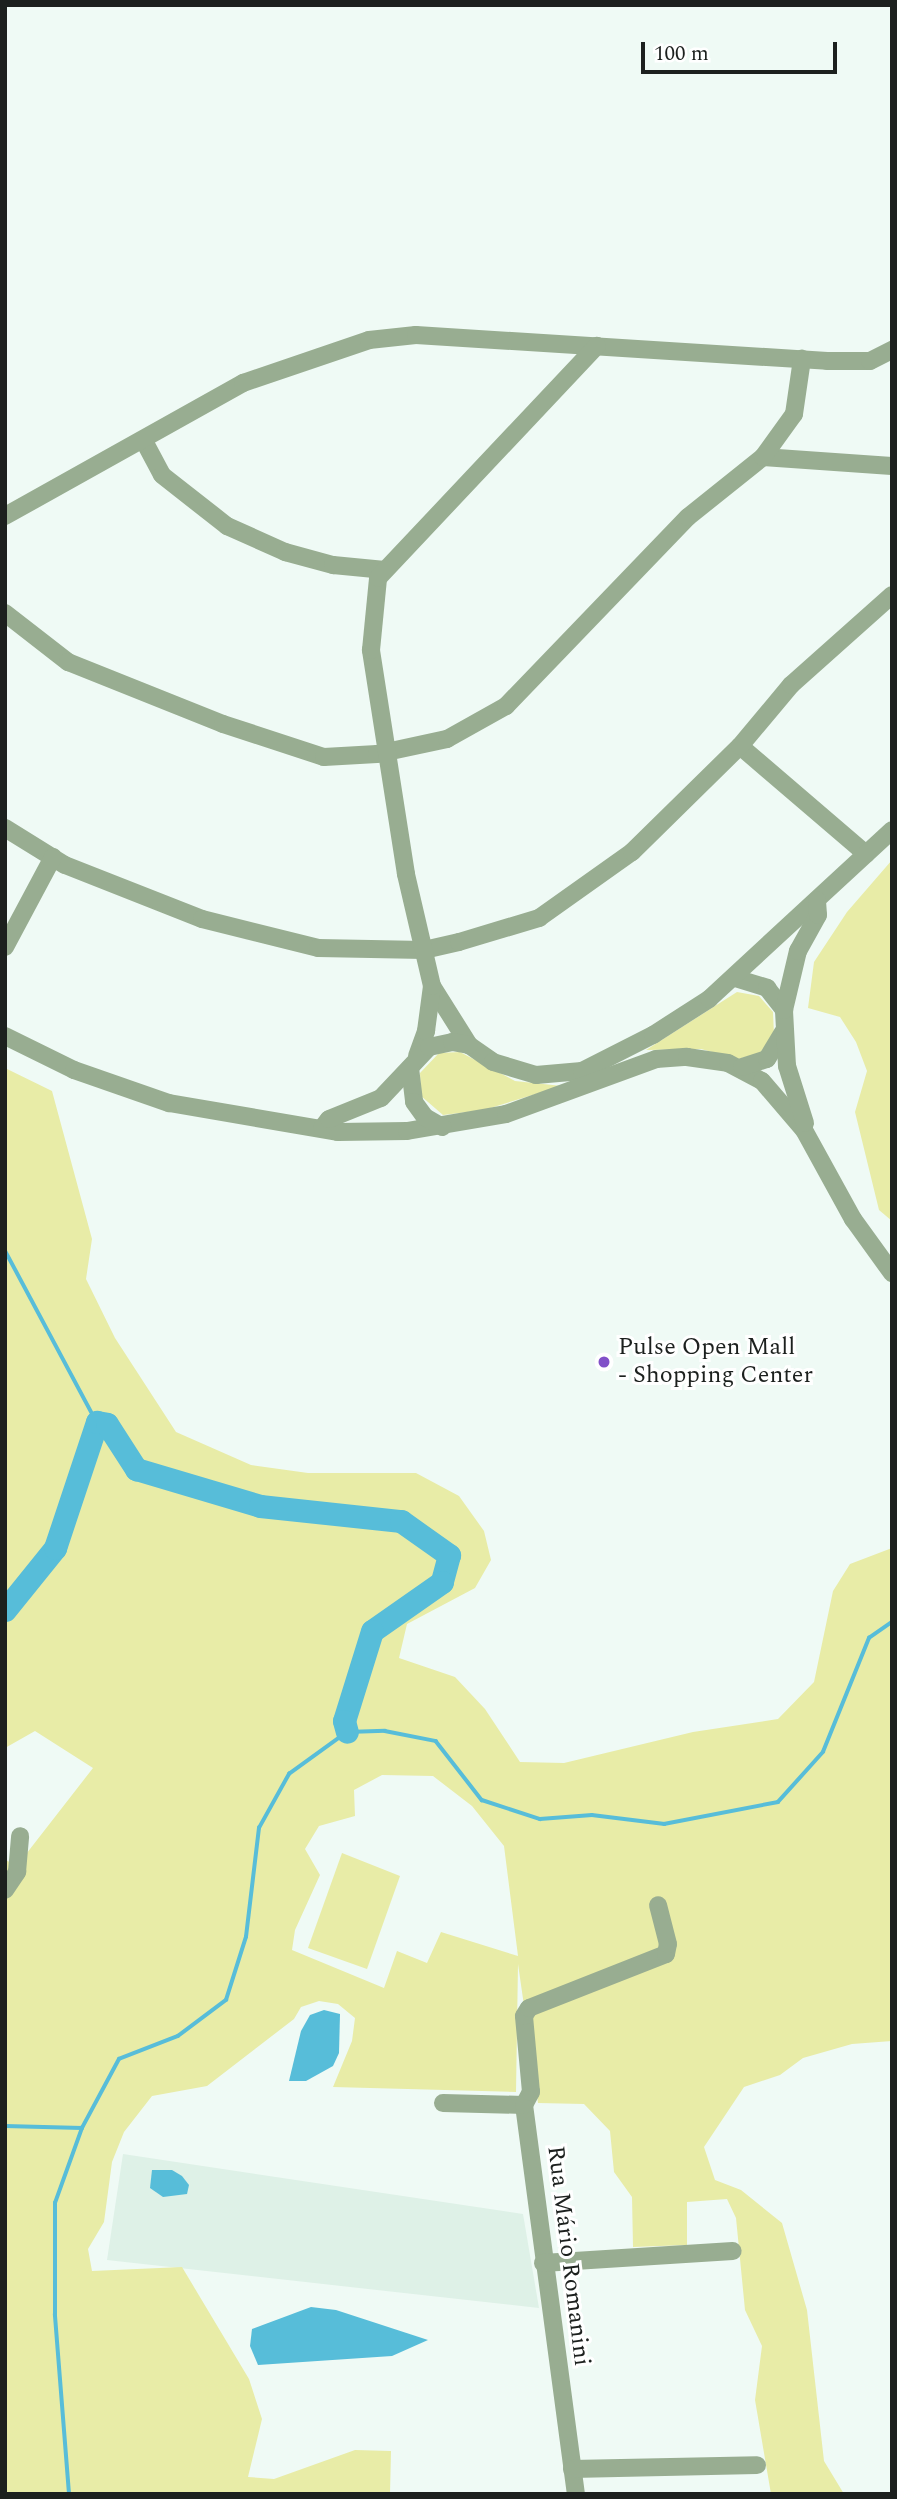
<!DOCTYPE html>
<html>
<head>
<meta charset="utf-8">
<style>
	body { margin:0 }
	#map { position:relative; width:897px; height:2499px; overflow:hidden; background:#effaf5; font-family:Spectral,serif }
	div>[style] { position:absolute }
	.built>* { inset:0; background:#def1e7 }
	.green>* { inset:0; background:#e8eca7 }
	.water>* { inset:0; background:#57bdd9 }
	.stream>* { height:3.5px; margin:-1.75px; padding:0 1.75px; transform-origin:1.75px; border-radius:1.75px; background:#57bdd9 }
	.river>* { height:23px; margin:-11.5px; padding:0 11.5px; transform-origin:11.5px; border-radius:11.5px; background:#57bdd9 }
	.minor>* { height:18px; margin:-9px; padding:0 9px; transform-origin:9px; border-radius:9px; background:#98ad91 }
	.dots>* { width:19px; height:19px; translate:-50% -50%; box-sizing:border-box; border:4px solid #fff; border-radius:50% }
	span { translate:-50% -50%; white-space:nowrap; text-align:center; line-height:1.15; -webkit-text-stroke:6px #fff; paint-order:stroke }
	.poi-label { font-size:24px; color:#1c201e }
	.left { translate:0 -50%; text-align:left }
	.street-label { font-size:24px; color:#1c201e }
	.frame { position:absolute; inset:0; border:7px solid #1c201e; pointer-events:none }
	.scale { position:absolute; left:641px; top:42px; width:196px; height:32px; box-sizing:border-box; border:4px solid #1c201e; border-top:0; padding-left:9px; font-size:21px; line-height:24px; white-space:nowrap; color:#1c201e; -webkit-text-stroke:5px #fff; paint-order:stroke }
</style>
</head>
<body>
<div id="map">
	<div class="built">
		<div style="clip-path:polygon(123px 2154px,523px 2214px,539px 2308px,107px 2260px)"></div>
	</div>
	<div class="green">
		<div style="clip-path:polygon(892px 860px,892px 1221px,879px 1210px,855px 1112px,867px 1071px,856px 1042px,840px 1017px,808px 1008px,814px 962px,847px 912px)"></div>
		<div style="clip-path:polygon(737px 992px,759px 996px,773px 1012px,774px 1035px,760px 1053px,738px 1059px,701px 1049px,646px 1050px)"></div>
		<div style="clip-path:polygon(460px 1052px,515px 1081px,562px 1086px,484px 1110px,443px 1115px,421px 1096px,420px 1073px,439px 1053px)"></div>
		<div style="clip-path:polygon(evenodd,5px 1068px,52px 1091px,92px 1239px,86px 1279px,115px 1338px,176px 1432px,251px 1465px,308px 1473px,416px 1473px,459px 1496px,484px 1531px,491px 1560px,475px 1588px,407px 1624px,399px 1658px,455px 1677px,485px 1709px,520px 1762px,564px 1763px,693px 1732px,778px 1719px,814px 1682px,833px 1591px,850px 1564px,892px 1548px,892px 2041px,852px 2044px,803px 2058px,780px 2075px,744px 2087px,704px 2147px,715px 2180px,741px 2190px,782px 2223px,807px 2310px,824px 2461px,844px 2494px,771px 2494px,755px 2400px,762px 2346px,745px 2310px,736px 2218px,727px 2199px,687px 2202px,687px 2245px,633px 2247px,632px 2197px,614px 2172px,610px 2131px,584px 2104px,538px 2103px,518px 1964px,516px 2092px,333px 2087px,352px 2041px,355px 2018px,338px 2004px,319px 2001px,301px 2007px,294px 2019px,207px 2086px,152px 2096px,124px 2132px,112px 2162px,104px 2222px,88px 2249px,92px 2271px,182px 2267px,249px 2379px,262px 2419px,248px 2477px,274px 2479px,355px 2450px,391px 2451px,390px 2494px,5px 2494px,5px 1859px,16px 1867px,93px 1768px,35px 1731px,5px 1748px,5px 1068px,382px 1775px,433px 1776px,472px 1806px,504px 1846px,518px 1956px,441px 1932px,427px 1963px,397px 1951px,384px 1988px,292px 1950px,295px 1930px,320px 1875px,305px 1849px,319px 1826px,355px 1816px,354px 1790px,382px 1775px)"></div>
		<div style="clip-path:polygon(342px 1853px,400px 1876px,367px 1969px,308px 1948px)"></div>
	</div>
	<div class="water">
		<div style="clip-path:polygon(324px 2010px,340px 2014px,339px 2053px,333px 2066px,306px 2081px,289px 2081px,301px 2031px,310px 2015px)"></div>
		<div style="clip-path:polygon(152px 2170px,172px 2170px,182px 2176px,189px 2185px,187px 2194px,163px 2197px,150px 2188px)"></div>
		<div style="clip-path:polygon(311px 2307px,336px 2310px,428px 2340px,392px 2356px,258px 2365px,250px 2346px,252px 2329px)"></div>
	</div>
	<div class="stream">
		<div style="left:5px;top:1250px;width:195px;rotate:61.9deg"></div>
		<div style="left:5px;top:2126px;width:77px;rotate:1.5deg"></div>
		<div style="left:69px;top:2494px;width:180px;rotate:-94.5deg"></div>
		<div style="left:55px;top:2315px;width:112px;rotate:-90deg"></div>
		<div style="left:55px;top:2203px;width:80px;rotate:-70.2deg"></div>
		<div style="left:82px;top:2128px;width:78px;rotate:-61.8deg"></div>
		<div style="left:119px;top:2059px;width:63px;rotate:-21.3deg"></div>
		<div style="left:178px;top:2036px;width:60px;rotate:-36.9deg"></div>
		<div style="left:226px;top:2000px;width:66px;rotate:-72.4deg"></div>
		<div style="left:246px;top:1937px;width:110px;rotate:-83.2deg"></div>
		<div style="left:259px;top:1828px;width:62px;rotate:-60.9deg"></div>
		<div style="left:289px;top:1774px;width:72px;rotate:-35.9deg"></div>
		<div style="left:347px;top:1732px;width:38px;rotate:-2deg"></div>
		<div style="left:385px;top:1731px;width:52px;rotate:11.1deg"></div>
		<div style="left:436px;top:1741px;width:75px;rotate:52.1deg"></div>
		<div style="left:482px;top:1800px;width:61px;rotate:18.1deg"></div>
		<div style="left:540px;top:1819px;width:52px;rotate:-4.4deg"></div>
		<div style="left:592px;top:1815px;width:73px;rotate:7.1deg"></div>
		<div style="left:664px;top:1824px;width:116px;rotate:-10.9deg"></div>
		<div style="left:778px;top:1802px;width:67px;rotate:-48deg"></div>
		<div style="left:823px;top:1752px;width:123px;rotate:-68deg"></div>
		<div style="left:869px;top:1638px;width:28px;rotate:-35deg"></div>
	</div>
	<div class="river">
		<div style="left:5px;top:1610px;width:80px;rotate:-51.1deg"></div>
		<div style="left:55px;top:1548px;width:133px;rotate:-71.6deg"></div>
		<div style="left:97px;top:1422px;width:10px;rotate:11deg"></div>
		<div style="left:107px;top:1424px;width:54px;rotate:57.2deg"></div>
		<div style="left:136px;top:1469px;width:129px;rotate:16.6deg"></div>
		<div style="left:260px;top:1506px;width:142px;rotate:6.1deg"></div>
		<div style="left:401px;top:1521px;width:59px;rotate:35.3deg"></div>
		<div style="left:449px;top:1555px;width:28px;rotate:105deg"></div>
		<div style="left:442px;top:1582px;width:85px;rotate:145deg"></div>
		<div style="left:372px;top:1631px;width:94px;rotate:107.3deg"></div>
		<div style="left:344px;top:1721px;width:11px;rotate:75deg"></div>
	</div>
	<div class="minor">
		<div style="left:144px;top:441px;width:38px;rotate:62deg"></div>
		<div style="left:162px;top:475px;width:83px;rotate:38.1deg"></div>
		<div style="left:227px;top:526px;width:64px;rotate:24.1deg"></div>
		<div style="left:285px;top:552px;width:50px;rotate:15.2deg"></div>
		<div style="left:333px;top:565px;width:52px;rotate:5.5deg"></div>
		<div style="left:763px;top:457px;width:129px;rotate:4deg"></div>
		<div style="left:5px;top:516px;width:273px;rotate:-29.2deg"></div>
		<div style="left:243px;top:383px;width:133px;rotate:-18.8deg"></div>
		<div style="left:369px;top:340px;width:47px;rotate:-6.1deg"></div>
		<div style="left:416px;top:335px;width:412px;rotate:3.6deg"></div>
		<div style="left:827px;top:361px;width:43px"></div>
		<div style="left:870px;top:361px;width:25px;rotate:-27deg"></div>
		<div style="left:5px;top:613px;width:80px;rotate:37.9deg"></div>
		<div style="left:68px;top:662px;width:167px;rotate:21.8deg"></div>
		<div style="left:223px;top:724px;width:106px;rotate:18.1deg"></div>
		<div style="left:324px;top:757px;width:53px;rotate:-3.2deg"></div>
		<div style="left:377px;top:754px;width:72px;rotate:-12.1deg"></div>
		<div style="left:447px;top:739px;width:68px;rotate:-29.2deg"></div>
		<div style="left:506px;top:706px;width:262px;rotate:-46.1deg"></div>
		<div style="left:688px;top:517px;width:96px;rotate:-38.7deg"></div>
		<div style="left:763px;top:457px;width:53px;rotate:-54.2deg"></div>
		<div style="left:794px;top:414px;width:56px;rotate:-81.7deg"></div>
		<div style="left:740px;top:746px;width:166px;rotate:40.6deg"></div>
		<div style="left:5px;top:828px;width:70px;rotate:31.7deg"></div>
		<div style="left:65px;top:865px;width:147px;rotate:21.5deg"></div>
		<div style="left:202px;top:919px;width:120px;rotate:14deg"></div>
		<div style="left:318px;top:948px;width:106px;rotate:1.1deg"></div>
		<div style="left:424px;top:950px;width:36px;rotate:-13deg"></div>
		<div style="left:459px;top:942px;width:84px;rotate:-16.7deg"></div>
		<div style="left:539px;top:918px;width:114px;rotate:-35.4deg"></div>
		<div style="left:632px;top:852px;width:151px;rotate:-44.5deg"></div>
		<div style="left:740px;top:746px;width:80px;rotate:-50.1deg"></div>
		<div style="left:791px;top:685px;width:135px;rotate:-41.7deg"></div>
		<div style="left:5px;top:947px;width:102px;rotate:-61.9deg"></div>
		<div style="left:735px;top:978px;width:34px;rotate:17deg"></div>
		<div style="left:767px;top:988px;width:28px;rotate:52deg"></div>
		<div style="left:432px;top:986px;width:70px;rotate:57.9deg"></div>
		<div style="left:469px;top:1045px;width:29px;rotate:35deg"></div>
		<div style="left:493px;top:1062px;width:45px;rotate:16.8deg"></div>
		<div style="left:536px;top:1075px;width:46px;rotate:-5deg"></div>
		<div style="left:582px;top:1071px;width:80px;rotate:-26.9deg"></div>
		<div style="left:653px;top:1035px;width:67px;rotate:-32.7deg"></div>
		<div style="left:709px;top:999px;width:249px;rotate:-42.7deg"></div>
		<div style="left:5px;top:1036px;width:77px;rotate:26.2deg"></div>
		<div style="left:74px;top:1070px;width:101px;rotate:19.2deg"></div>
		<div style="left:169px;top:1103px;width:171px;rotate:9.7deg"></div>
		<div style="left:338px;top:1132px;width:69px;rotate:-0.8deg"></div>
		<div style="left:407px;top:1131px;width:100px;rotate:-9.7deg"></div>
		<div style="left:506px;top:1114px;width:160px;rotate:-20.1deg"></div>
		<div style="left:656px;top:1059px;width:31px;rotate:-4deg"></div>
		<div style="left:687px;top:1057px;width:41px;rotate:8.3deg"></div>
		<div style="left:728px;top:1063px;width:38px;rotate:28deg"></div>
		<div style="left:762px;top:1081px;width:65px;rotate:49.4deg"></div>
		<div style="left:804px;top:1130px;width:102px;rotate:61.2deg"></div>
		<div style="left:853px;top:1219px;width:67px;rotate:54.2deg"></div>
		<div style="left:417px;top:1056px;width:27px;rotate:-70deg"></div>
		<div style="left:426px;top:1031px;width:45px;rotate:-82.4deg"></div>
		<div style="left:432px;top:986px;width:115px;rotate:-103.1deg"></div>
		<div style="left:406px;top:874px;width:227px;rotate:-98.9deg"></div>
		<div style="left:371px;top:650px;width:72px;rotate:-84.4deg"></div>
		<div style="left:378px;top:578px;width:319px;rotate:-46.7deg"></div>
		<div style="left:742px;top:1067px;width:26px;rotate:-18deg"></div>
		<div style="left:767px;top:1059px;width:31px;rotate:-59deg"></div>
		<div style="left:410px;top:1068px;width:34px;rotate:83deg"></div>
		<div style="left:414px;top:1102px;width:19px;rotate:54deg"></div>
		<div style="left:425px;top:1117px;width:20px;rotate:30deg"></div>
		<div style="left:805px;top:1123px;width:60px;rotate:-107.5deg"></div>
		<div style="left:787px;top:1066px;width:56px;rotate:-93.1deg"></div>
		<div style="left:784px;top:1010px;width:61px;rotate:-76.7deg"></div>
		<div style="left:798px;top:951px;width:41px;rotate:-60.9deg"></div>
		<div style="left:818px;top:915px;width:15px;rotate:-94deg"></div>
		<div style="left:322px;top:1128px;width:11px;rotate:-52deg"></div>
		<div style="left:329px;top:1119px;width:56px;rotate:-22deg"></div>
		<div style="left:381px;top:1098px;width:70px;rotate:-46.7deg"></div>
		<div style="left:429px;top:1047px;width:24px;rotate:-12deg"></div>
		<div style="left:452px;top:1042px;width:17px;rotate:10deg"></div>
		<div style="left:5px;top:1890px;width:22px;rotate:-56deg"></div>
		<div style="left:17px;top:1872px;width:36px;rotate:-85deg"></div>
		<div style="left:443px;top:2103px;width:81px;rotate:1.4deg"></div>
		<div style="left:524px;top:2105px;width:392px;rotate:82.4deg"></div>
		<div style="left:524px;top:2105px;width:15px;rotate:-62deg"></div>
		<div style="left:531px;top:2092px;width:76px;rotate:-95.3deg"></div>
		<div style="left:524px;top:2016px;width:9px;rotate:-58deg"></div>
		<div style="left:529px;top:2008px;width:147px;rotate:-21.5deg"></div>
		<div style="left:666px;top:1954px;width:10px;rotate:-79deg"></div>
		<div style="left:668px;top:1944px;width:40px;rotate:-104.4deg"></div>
		<div style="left:543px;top:2263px;width:190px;rotate:-3.6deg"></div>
		<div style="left:572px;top:2469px;width:185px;rotate:-1.2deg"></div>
	</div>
	<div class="dots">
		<div style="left:604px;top:1362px;background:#8150c8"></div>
	</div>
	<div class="poi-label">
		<span class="left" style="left:618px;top:1362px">Pulse Open Mall<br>- Shopping Center</span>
	</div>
	<div class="street-label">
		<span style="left:568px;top:2256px;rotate:83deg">Rua Mário Romanini</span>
	</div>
	<div class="frame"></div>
	<div class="scale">100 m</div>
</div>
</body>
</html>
